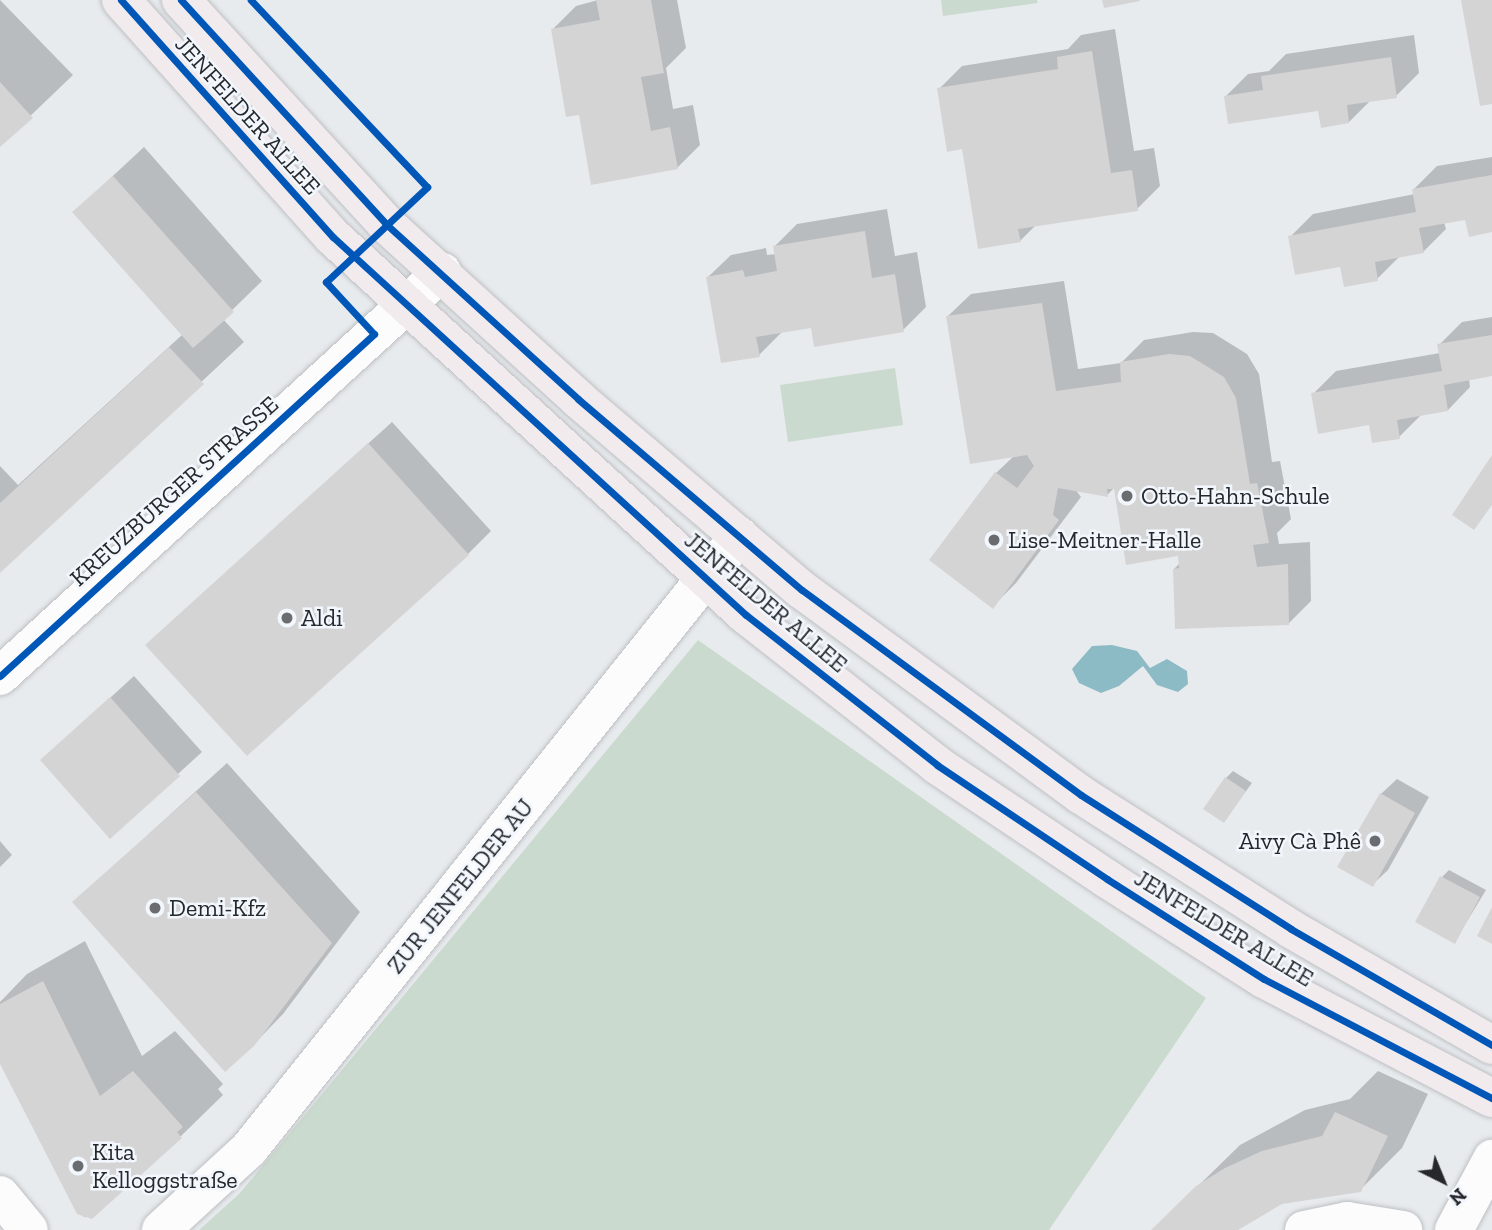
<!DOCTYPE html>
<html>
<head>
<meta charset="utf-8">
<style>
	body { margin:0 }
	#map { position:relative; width:1492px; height:1230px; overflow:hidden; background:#e8ebee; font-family:"Zilla Slab",serif }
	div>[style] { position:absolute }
	.green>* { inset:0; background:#cbdace }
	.water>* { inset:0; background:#8dbbc5 }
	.shadow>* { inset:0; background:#0003 }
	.building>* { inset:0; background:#d5d4d5 }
	.roads { filter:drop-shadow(0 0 2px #bec0c3) drop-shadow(0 0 2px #bec0c3) }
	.minor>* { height:38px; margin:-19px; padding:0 19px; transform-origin:19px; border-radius:19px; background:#fcfcfc }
	.major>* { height:38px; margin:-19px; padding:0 19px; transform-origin:19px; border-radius:19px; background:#f1ebed }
	.cycleway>* { height:7px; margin:-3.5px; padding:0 3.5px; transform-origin:3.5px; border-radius:3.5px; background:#0057b8 }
	.dots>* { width:19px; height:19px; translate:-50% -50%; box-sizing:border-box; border:4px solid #f2f7fe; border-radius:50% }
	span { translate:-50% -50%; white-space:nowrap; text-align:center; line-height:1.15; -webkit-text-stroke:5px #f2f7fe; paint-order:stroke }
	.street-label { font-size:24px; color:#26282b }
	.poi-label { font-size:24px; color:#26282b }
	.left { translate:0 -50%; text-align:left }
	.right { translate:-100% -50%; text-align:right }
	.north { position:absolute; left:1408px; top:1146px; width:70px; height:70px; -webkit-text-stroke:5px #f2f7fe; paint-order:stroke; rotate:137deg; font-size:19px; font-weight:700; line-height:28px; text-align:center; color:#26282b }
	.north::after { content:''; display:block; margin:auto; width:24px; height:32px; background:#26282b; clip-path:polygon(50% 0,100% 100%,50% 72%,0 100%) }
</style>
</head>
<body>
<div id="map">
	<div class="green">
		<div style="clip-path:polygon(941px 0,1037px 0,1038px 3px,943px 16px)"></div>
		<div style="clip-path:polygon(895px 368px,903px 425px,788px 442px,780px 385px)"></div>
		<div style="clip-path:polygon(698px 640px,1206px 998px,1049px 1230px,199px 1230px,240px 1193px)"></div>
	</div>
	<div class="water">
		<div style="clip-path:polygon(1112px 645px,1137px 651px,1150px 668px,1167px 659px,1187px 671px,1188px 684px,1178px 692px,1157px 685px,1143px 666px,1119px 686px,1101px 693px,1079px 683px,1072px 669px,1092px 646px)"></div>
	</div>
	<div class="shadow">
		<div style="clip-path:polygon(0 0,73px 75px,0 145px)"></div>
		<div style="clip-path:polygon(598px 0,677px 0,686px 48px,666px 68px,673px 109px,693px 105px,700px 145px,677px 168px,580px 113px,553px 29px,576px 6px)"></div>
		<div style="clip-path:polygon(1115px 29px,1134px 151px,1154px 148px,1160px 186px,1137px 209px,1036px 225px,1020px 241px,964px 147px,939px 89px,962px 66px,1068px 49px,1081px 35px)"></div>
		<div style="clip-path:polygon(1414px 35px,1419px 73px,1396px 96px,1371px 100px,1349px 122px,1320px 109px,1225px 97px,1248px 74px,1269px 71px,1286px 54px)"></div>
		<div style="clip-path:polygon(144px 147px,262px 281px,223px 319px,244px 342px,0 570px,0 466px,18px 485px,183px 334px,74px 212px)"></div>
		<div style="clip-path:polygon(1492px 157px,1492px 231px,1467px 218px,1444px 222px,1446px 229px,1423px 252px,1400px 256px,1377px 279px,1290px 237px,1313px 214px,1415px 194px,1414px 189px,1437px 166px)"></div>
		<div style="clip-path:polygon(887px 209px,895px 256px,917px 252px,926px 307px,903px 330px,813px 326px,782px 332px,759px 355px,708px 277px,731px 255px,766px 248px,767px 255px,776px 254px,775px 246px,797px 224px)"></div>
		<div style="clip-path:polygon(1064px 281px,1078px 369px,1121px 363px,1144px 340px,1193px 332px,1213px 333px,1247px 354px,1259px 374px,1272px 462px,1280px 461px,1291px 519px,1277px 533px,1279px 544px,1310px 542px,1311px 601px,1288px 624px,1174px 569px,1180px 563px,1179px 554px,1116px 486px,1107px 495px,1075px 489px,1081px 497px,1016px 583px,993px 606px,996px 473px,1014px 456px,948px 316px,971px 294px)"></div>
		<div style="clip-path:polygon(1492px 317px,1492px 375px,1469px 379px,1470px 387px,1448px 410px,1422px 414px,1399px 437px,1313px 394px,1336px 371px,1440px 353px,1439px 345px,1462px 322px)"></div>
		<div style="clip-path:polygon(392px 422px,491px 531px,468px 554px,171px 622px)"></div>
		<div style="clip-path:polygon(134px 676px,202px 752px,110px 836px,42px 760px)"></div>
		<div style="clip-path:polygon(227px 763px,360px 912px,283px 1014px,253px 1045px,74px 902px)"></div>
		<div style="clip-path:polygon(1233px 771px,1252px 783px,1224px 821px,1226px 778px)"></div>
		<div style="clip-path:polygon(1397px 779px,1429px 797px,1388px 870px,1372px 885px,1381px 794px)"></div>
		<div style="clip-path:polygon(0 841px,12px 855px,0 867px)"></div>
		<div style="clip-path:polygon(1449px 870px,1486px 890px,1455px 941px,1442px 877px)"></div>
		<div style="clip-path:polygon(85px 941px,142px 1056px,175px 1031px,223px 1084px,218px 1089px,223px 1095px,181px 1136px,91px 1217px,84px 1217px,0 1059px,0 1002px,27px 974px)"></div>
		<div style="clip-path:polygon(1378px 1071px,1428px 1094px,1402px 1148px,1360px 1190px,1282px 1203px,1236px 1230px,1153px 1230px,1240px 1145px,1305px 1110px,1350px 1099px)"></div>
	</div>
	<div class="building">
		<div style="clip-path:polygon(596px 0,651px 0,664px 73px,641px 77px,651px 131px,670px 127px,678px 169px,591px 185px,579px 115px,566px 117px,551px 29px,600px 20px)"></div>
		<div style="clip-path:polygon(1102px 0,1140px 0,1140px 1px,1104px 8px)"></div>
		<div style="clip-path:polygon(1461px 0,1492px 0,1492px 104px,1480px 106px)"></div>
		<div style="clip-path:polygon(1092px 51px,1111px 173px,1132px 170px,1138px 211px,1018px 229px,1021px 242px,978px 249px,962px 149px,947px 152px,937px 88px,1058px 69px,1057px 57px)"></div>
		<div style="clip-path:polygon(1391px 57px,1397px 98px,1347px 105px,1349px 123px,1321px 128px,1318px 111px,1228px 124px,1224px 96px,1263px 90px,1261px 76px)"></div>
		<div style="clip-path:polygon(0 82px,33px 118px,0 147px)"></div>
		<div style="clip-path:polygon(1492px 175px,1492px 232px,1469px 237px,1465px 220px,1419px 228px,1424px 253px,1375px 262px,1378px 281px,1344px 287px,1340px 267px,1295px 275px,1288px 236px,1416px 212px,1412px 189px)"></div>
		<div style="clip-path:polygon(113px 176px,234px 312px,193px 348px,72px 212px)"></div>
		<div style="clip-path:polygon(865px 231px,872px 278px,895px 274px,904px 332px,814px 347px,811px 328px,756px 337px,760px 357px,721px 363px,706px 277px,743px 270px,745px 277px,777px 271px,773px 246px)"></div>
		<div style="clip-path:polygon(1042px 303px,1056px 391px,1121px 382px,1120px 362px,1169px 354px,1190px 356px,1224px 377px,1236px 398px,1250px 484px,1257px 483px,1269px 543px,1253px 545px,1257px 567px,1288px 564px,1289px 625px,1175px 629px,1173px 569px,1179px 568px,1178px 556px,1126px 565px,1114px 489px,1107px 489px,1108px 497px,1058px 488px,1053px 515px,1059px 520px,993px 609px,929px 560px,995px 472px,1017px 488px,1034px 466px,1027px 455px,970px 464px,946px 316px)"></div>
		<div style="clip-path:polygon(1492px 335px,1492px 376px,1444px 385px,1448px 411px,1397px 420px,1400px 439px,1372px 443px,1369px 425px,1318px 434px,1311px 393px,1442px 371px,1437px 344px)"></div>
		<div style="clip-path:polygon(169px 347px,204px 384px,0 573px,0 503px)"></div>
		<div style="clip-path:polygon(368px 443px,469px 555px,247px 756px,145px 645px)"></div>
		<div style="clip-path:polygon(1492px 455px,1492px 505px,1474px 530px,1452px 515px)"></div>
		<div style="clip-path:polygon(110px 697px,180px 776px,110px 839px,40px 760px)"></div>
		<div style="clip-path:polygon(1225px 777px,1246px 791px,1224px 823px,1203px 809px)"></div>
		<div style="clip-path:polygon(196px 792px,332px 943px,254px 1046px,225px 1072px,72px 902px)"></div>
		<div style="clip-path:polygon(1380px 793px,1415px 813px,1373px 887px,1337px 867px)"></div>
		<div style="clip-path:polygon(1440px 876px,1480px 897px,1455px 944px,1415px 922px)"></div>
		<div style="clip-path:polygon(1492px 907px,1492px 944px,1477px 936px)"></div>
		<div style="clip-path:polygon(43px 981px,100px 1096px,133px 1071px,183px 1127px,177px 1132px,182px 1138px,92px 1219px,77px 1214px,0 1064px,0 1004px)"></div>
		<div style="clip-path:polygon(1335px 1112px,1388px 1136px,1361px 1192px,1282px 1204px,1238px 1230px,1151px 1230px,1196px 1186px,1225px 1168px,1262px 1151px,1322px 1136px)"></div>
	</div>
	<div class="roads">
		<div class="minor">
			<div style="left:0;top:676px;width:599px;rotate:-42.43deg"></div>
			<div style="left:0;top:1195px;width:45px;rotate:50.4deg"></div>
			<div style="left:161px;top:1230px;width:120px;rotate:-42.6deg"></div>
			<div style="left:249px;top:1149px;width:785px;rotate:-51.36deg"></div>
			<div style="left:1304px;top:1230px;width:44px;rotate:-11.8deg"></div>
			<div style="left:1347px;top:1221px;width:57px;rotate:9.1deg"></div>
			<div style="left:1454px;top:1230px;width:81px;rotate:-61.8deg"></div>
		</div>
		<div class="major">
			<div style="left:121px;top:0;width:318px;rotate:48.2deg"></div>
			<div style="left:333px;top:237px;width:560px;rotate:42.47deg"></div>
			<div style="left:746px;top:615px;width:243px;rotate:38.1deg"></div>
			<div style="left:937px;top:765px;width:205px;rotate:33.8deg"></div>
			<div style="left:1107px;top:879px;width:186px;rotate:32.5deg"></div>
			<div style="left:1264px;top:979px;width:257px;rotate:27.6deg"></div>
			<div style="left:181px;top:0;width:304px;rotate:47.5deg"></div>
			<div style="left:386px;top:224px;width:260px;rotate:42.3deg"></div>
			<div style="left:578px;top:399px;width:294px;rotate:40.5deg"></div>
			<div style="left:802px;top:590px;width:346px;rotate:36.3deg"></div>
			<div style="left:1081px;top:795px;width:249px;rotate:32.5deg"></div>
			<div style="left:1291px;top:929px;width:232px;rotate:30deg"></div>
		</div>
	</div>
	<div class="cycleway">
		<div style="left:121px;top:0;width:318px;rotate:48.2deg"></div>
		<div style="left:333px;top:237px;width:560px;rotate:42.47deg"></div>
		<div style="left:746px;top:615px;width:243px;rotate:38.1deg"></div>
		<div style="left:937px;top:765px;width:205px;rotate:33.8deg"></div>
		<div style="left:1107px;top:879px;width:186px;rotate:32.5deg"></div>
		<div style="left:1264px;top:979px;width:257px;rotate:27.6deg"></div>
		<div style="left:181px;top:0;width:304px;rotate:47.5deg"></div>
		<div style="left:386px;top:224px;width:260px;rotate:42.3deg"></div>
		<div style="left:578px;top:399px;width:294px;rotate:40.5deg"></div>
		<div style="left:802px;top:590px;width:346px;rotate:36.3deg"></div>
		<div style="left:1081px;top:795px;width:249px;rotate:32.5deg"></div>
		<div style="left:1291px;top:929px;width:232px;rotate:30deg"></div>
		<div style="left:0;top:676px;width:507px;rotate:-42.44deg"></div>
		<div style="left:374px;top:334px;width:71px;rotate:-132.7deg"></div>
		<div style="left:326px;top:282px;width:139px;rotate:-43.2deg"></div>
		<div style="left:427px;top:187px;width:257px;rotate:-133.3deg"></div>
	</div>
	<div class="dots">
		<div style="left:1127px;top:496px;background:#6a6c6f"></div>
		<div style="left:994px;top:540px;background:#6a6c6f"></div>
		<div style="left:287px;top:618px;background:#6a6c6f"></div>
		<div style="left:1375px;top:841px;background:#6a6c6f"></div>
		<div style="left:155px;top:908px;background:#6a6c6f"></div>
		<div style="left:78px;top:1166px;background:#6a6c6f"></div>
	</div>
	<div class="street-label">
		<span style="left:248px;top:115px;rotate:48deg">JENFELDER ALLEE</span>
		<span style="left:174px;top:491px;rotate:-42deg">KREUZBURGER STRASSE</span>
		<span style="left:766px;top:602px;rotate:40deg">JENFELDER ALLEE</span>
		<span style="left:460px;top:886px;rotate:-51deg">ZUR JENFELDER AU</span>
		<span style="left:1224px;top:928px;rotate:31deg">JENFELDER ALLEE</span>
	</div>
	<div class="poi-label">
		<span class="left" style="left:1141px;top:496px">Otto-Hahn-Schule</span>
		<span class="left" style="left:1008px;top:540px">Lise-Meitner-Halle</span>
		<span class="left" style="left:301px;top:618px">Aldi</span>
		<span class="right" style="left:1361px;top:841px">Aivy Cà Phê</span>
		<span class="left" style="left:169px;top:908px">Demi-Kfz</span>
		<span class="left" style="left:92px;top:1166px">Kita<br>Kelloggstraße</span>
	</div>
	<div class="north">N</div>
</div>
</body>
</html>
